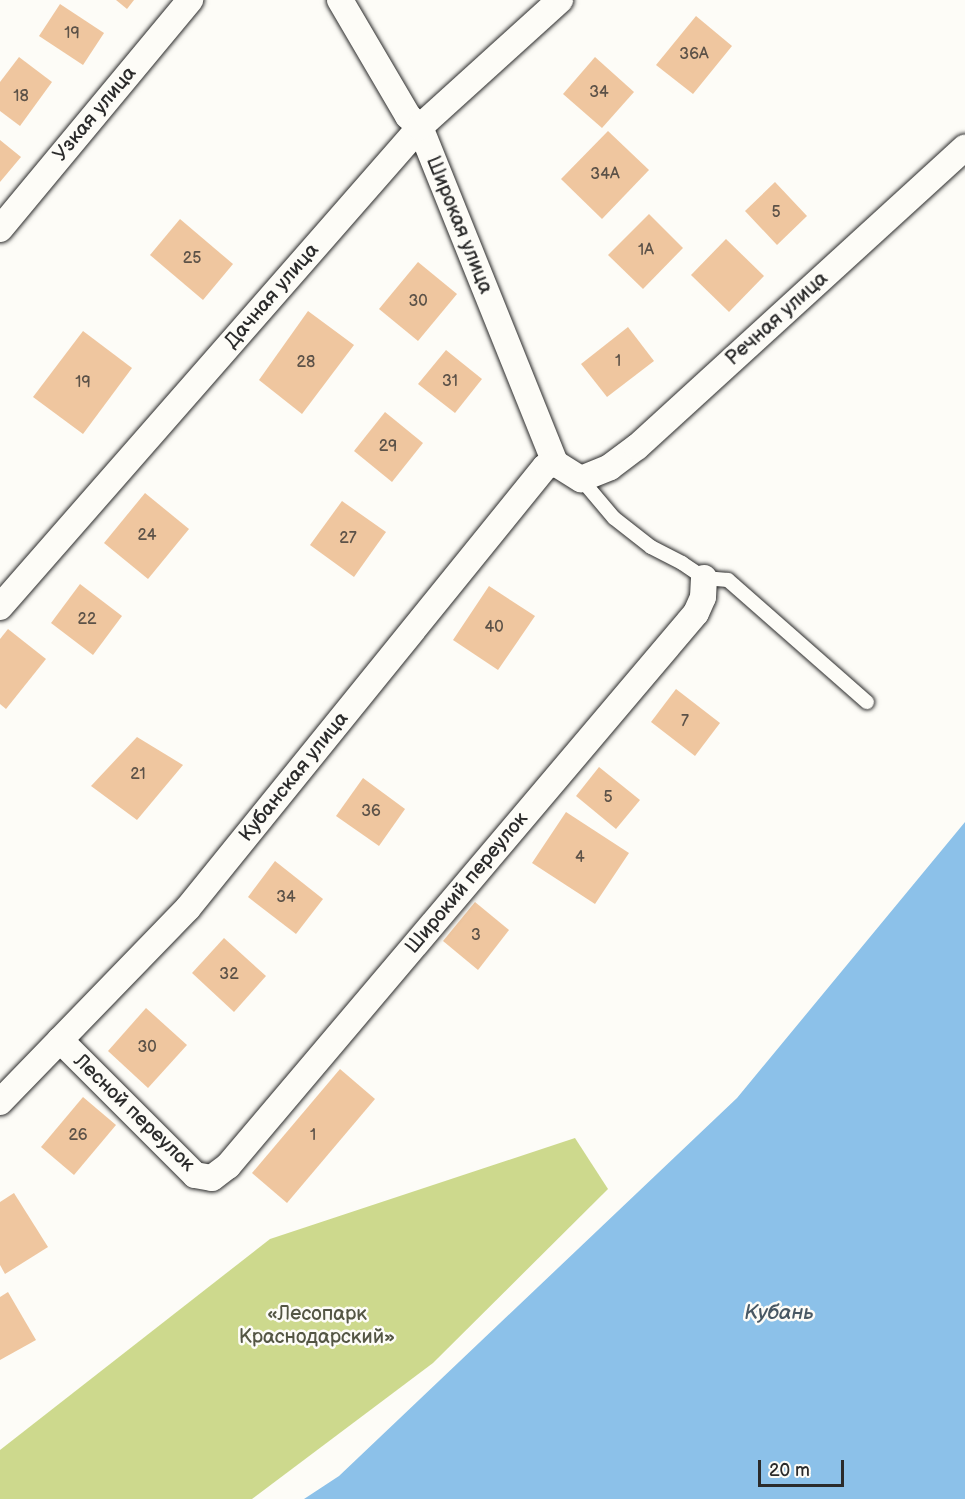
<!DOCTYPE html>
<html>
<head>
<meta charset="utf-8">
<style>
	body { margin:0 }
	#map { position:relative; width:965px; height:1499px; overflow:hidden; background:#fdfcf7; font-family:"Balsamiq Sans",sans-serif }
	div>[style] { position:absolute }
	.green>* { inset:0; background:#cdd98d }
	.water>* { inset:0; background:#8cc1e9 }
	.building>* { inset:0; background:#efc69f }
	.roads { filter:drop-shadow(0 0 2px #2b2b2b) drop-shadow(0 0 2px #2b2b2b) }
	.service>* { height:14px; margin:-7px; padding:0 7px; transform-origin:7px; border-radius:7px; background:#fdfcf7 }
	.minor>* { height:26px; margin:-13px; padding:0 13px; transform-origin:13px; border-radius:13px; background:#fdfcf7 }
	span { translate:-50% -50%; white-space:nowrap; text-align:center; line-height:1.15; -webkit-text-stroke:5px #fdfcf7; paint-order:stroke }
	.number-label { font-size:16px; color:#5c5248 }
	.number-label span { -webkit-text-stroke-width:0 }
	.street-label { font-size:20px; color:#2b2b2b }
	.park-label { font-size:20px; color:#545644 }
	.water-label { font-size:21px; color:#485864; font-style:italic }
	.scale { position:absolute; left:758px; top:1460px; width:86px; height:27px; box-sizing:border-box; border:3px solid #2b2b2b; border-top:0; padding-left:8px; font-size:18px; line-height:21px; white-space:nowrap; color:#2b2b2b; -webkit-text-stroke:4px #fdfcf7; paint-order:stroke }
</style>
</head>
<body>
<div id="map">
	<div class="green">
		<div style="clip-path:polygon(575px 1138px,608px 1189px,433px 1363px,252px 1499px,0 1499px,0 1450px,270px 1239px)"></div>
	</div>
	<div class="water">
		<div style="clip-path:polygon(965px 822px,965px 1499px,304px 1499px,339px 1476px,737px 1098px)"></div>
	</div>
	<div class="building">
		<div style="clip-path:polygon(116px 0,134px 0,127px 9px)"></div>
		<div style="clip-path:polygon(60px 4px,104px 33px,83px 65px,39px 36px)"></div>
		<div style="clip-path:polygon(696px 16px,732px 46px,693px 94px,656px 65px)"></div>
		<div style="clip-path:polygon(19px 57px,52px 82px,20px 126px,0 111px,0 82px)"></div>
		<div style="clip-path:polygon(595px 57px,634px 92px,602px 128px,563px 94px)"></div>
		<div style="clip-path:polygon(608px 131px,649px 170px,602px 219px,561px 179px)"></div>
		<div style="clip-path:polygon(0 140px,21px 157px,0 182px)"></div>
		<div style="clip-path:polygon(775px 182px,807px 216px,777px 245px,745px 211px)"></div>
		<div style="clip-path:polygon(649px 214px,683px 248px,643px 289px,608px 255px)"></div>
		<div style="clip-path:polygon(180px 219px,233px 264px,203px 300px,150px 255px)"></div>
		<div style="clip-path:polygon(726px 239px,764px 276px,729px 312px,691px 275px)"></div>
		<div style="clip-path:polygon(418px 262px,457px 294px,418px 341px,379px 309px)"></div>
		<div style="clip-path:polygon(308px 311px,354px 345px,302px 414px,259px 380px)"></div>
		<div style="clip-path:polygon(628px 327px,654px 361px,607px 397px,581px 364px)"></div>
		<div style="clip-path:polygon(83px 331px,132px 368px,83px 434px,33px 397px)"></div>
		<div style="clip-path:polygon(446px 350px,482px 379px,455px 413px,418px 384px)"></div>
		<div style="clip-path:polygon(385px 412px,423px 443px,392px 482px,354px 451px)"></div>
		<div style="clip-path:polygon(145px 493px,189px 529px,148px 579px,104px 543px)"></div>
		<div style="clip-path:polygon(342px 501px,386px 532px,354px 577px,310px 545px)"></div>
		<div style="clip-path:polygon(80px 584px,122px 616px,93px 655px,51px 623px)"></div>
		<div style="clip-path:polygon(489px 586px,535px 616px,498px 670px,453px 640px)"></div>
		<div style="clip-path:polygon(8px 629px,46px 659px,6px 709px,0 704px,0 639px)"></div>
		<div style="clip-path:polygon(676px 689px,720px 723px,695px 756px,651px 722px)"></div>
		<div style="clip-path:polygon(137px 737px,183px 765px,137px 820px,91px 786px)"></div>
		<div style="clip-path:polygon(599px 767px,640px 800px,616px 829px,576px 796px)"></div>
		<div style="clip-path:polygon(363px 778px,405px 809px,379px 846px,336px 816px)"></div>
		<div style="clip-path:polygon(566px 812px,629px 853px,595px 904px,532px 863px)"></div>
		<div style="clip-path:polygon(275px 861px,323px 899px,296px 934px,248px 897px)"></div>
		<div style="clip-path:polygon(475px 902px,509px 930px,478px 970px,443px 941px)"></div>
		<div style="clip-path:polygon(224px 938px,266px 976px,234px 1012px,192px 973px)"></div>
		<div style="clip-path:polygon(146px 1008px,187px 1045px,148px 1088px,108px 1051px)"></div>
		<div style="clip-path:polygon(340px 1069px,375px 1099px,287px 1203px,252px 1173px)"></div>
		<div style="clip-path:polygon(83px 1097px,116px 1125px,74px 1175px,41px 1147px)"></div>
		<div style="clip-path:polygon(14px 1193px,48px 1247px,5px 1274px,0 1265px,0 1202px)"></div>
		<div style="clip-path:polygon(8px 1292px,36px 1340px,0 1360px,0 1297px)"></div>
	</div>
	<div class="roads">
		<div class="service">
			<div style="left:581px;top:479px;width:51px;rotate:49.8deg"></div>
			<div style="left:614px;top:518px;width:47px;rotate:38.1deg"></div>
			<div style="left:651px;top:547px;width:35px;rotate:27deg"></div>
			<div style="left:682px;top:563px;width:27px;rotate:34deg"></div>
			<div style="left:704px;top:578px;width:24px;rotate:5deg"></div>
			<div style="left:728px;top:580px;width:185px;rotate:41.3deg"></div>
		</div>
		<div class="minor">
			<div style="left:340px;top:0;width:134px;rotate:59.6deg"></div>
			<div style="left:408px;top:116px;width:16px;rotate:43deg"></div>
			<div style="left:420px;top:127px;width:362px;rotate:68.1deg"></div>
			<div style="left:0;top:229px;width:298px;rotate:-50.3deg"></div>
			<div style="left:0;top:607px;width:638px;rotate:-48.81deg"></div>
			<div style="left:420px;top:127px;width:189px;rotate:-42.2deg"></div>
			<div style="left:60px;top:1040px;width:191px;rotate:45deg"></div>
			<div style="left:195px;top:1175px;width:17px;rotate:10deg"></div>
			<div style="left:212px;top:1178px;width:20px;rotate:-37deg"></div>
			<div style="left:228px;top:1166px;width:724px;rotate:-49.76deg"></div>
			<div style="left:696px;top:613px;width:17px;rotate:-66deg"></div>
			<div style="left:703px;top:597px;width:19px;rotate:-87deg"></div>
			<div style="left:0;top:1102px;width:270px;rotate:-45.9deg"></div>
			<div style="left:188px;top:908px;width:567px;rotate:-51.01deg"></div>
			<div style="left:545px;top:467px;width:11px;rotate:-22deg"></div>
			<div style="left:555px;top:463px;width:31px;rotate:32deg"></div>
			<div style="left:581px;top:479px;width:31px;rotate:-22deg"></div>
			<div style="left:610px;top:467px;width:34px;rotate:-37deg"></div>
			<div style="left:637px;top:447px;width:444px;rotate:-42.4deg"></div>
		</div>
	</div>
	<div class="number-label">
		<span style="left:72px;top:34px">19</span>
		<span style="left:694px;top:55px">36А</span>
		<span style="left:599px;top:93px">34</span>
		<span style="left:21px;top:97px">18</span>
		<span style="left:605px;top:175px">34А</span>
		<span style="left:776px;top:213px">5</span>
		<span style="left:646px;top:251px">1А</span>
		<span style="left:192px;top:259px">25</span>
		<span style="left:418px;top:302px">30</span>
		<span style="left:618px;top:362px">1</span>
		<span style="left:306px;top:363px">28</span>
		<span style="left:450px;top:382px">31</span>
		<span style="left:83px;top:383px">19</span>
		<span style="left:388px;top:447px">29</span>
		<span style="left:147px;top:536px">24</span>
		<span style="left:348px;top:539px">27</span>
		<span style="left:87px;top:620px">22</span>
		<span style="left:494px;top:628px">40</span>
		<span style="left:685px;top:722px">7</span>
		<span style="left:138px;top:775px">21</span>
		<span style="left:608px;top:798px">5</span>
		<span style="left:371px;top:812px">36</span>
		<span style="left:580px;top:858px">4</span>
		<span style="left:286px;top:898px">34</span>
		<span style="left:476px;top:936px">3</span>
		<span style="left:229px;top:975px">32</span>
		<span style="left:147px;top:1048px">30</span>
		<span style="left:78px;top:1136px">26</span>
		<span style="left:313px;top:1136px">1</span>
	</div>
	<div class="street-label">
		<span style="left:95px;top:114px;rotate:-50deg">Узкая улица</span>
		<span style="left:459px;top:225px;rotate:68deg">Широкая улица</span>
		<span style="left:272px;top:296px;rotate:-49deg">Дачная улица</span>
		<span style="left:777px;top:319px;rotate:-42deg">Речная улица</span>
		<span style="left:294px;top:777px;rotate:-51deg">Кубанская улица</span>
		<span style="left:467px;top:883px;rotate:-50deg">Широкий переулок</span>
		<span style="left:134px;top:1113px;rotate:44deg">Лесной переулок</span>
	</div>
	<div class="park-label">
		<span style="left:317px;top:1326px">«Лесопарк<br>Краснодарский»</span>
	</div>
	<div class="water-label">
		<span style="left:779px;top:1313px">Кубань</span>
	</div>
	<div class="scale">20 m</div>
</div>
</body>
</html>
